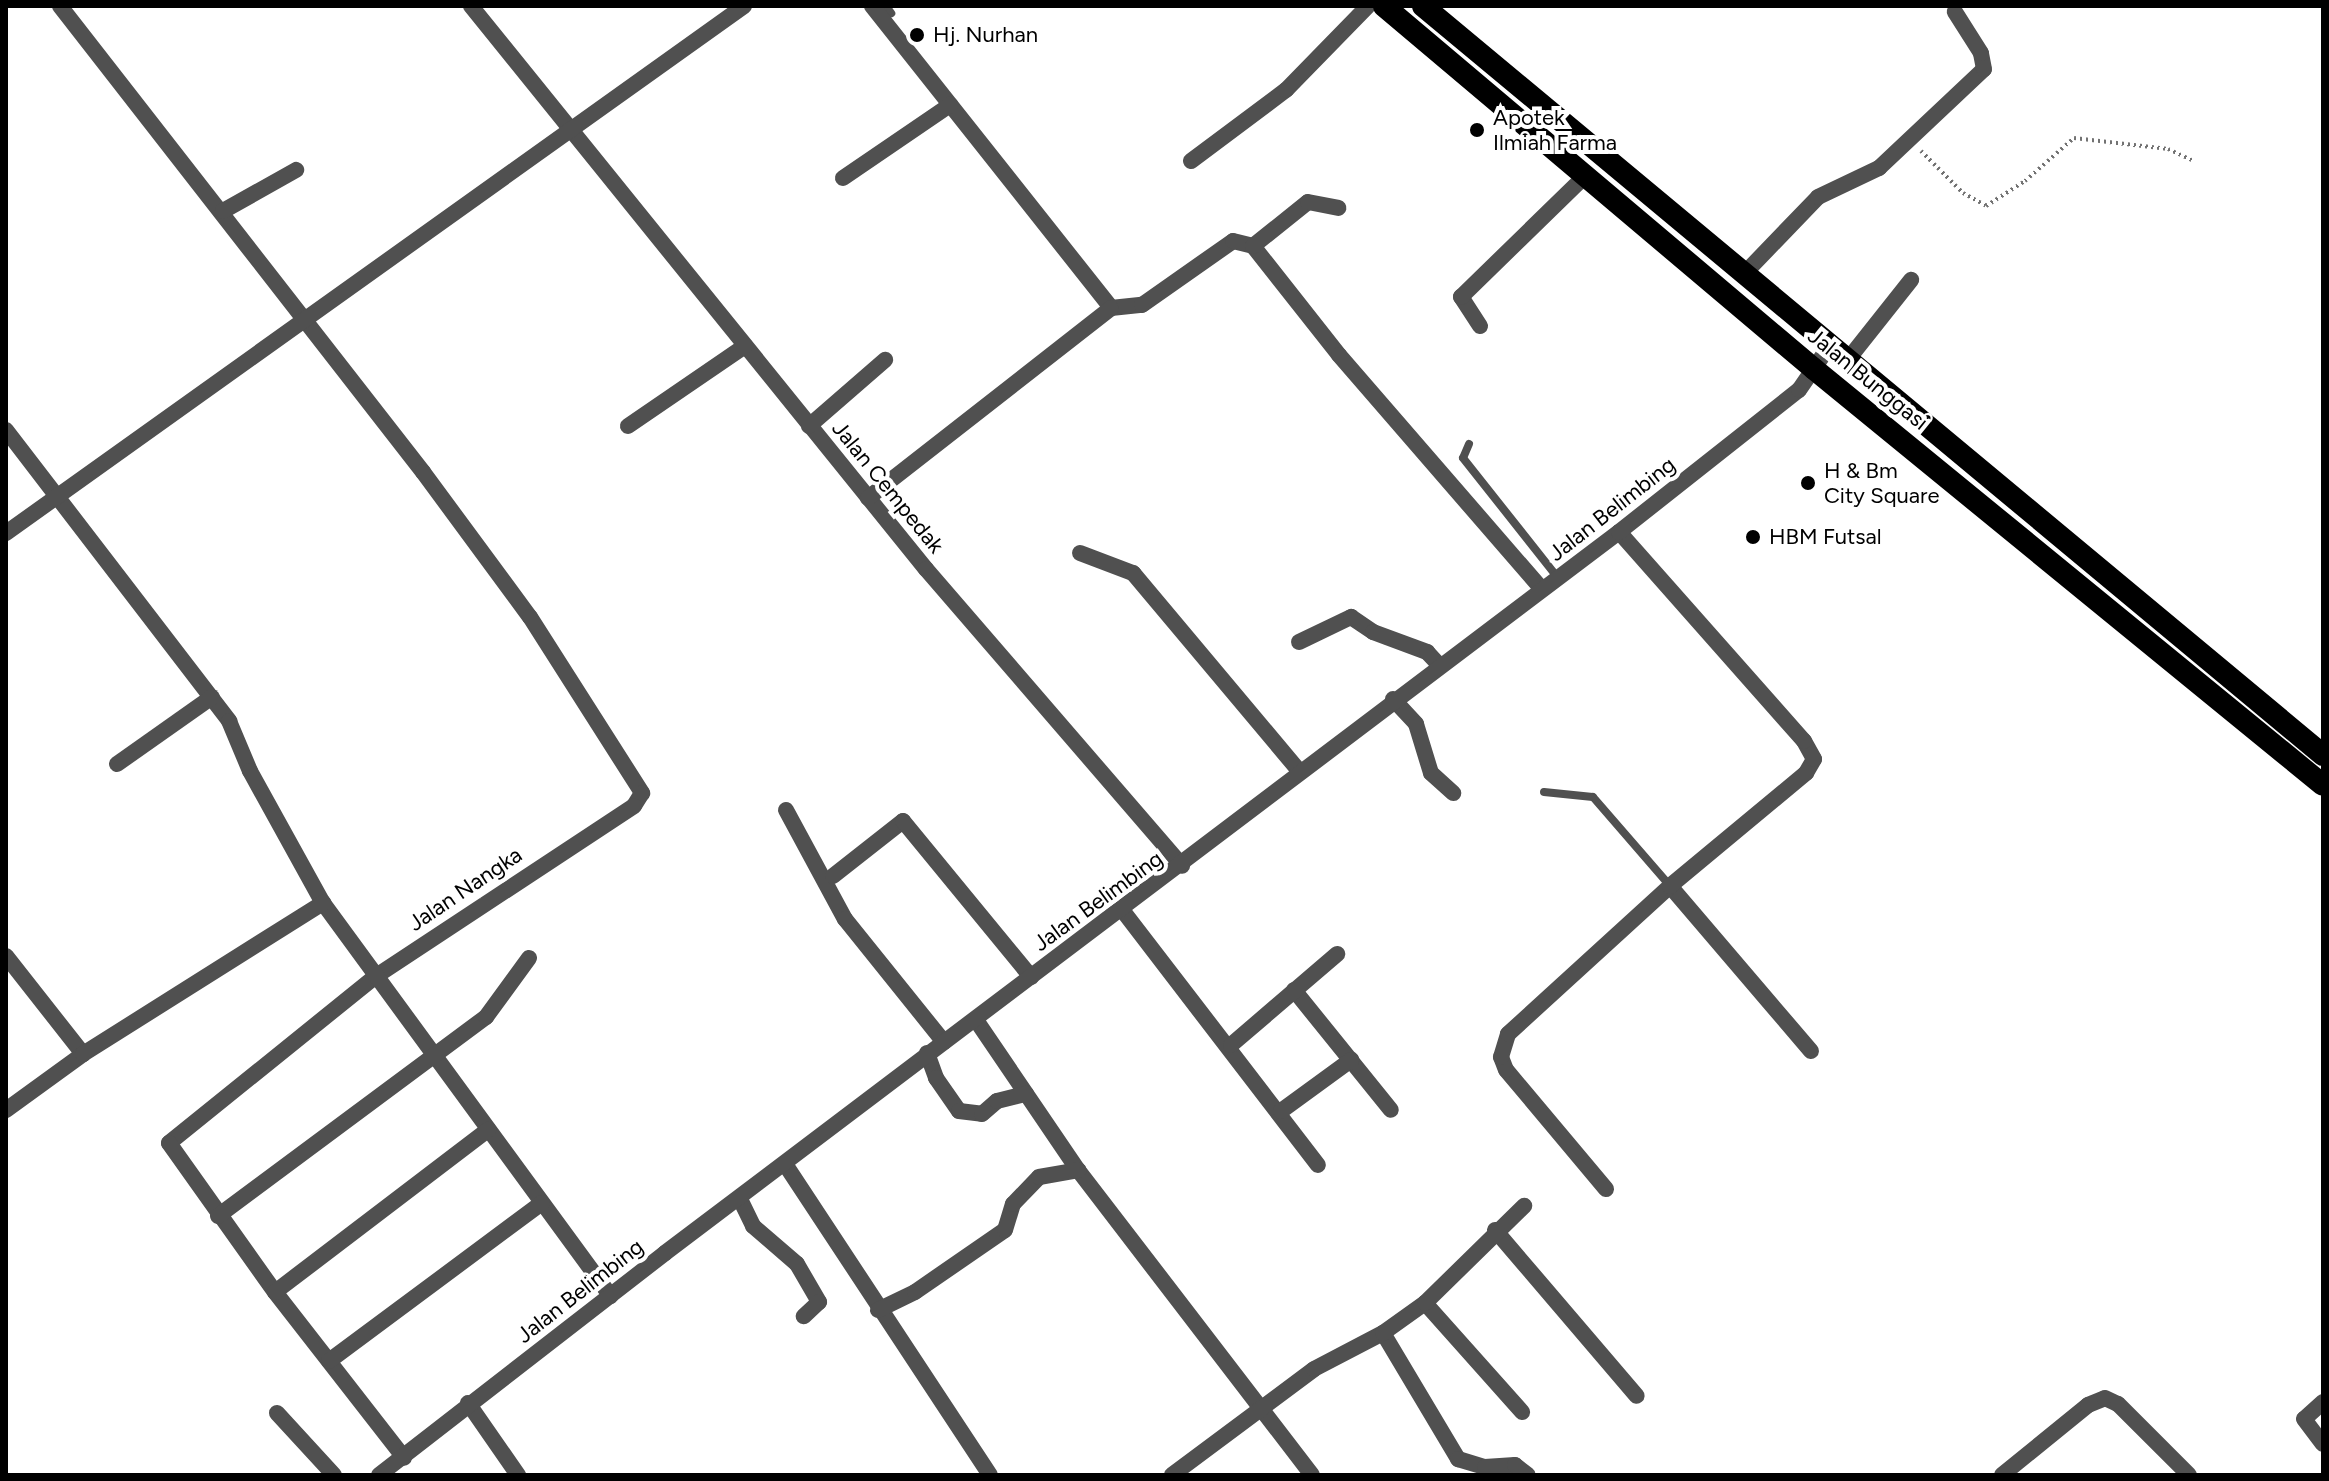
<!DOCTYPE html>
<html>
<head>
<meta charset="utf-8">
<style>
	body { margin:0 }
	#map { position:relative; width:2329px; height:1481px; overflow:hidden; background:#fff; font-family:Figtree,sans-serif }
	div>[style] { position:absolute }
	.path>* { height:4px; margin-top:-2px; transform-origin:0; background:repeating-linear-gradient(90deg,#727272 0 2px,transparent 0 6px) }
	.service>* { height:8px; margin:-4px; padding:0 4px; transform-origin:4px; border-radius:4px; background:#505050 }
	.minor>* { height:16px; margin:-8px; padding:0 8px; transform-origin:8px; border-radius:8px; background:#505050 }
	.tertiary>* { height:16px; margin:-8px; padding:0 8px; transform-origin:8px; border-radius:8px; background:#505050 }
	.trunk>* { height:22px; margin:-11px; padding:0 11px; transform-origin:11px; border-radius:11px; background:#000 }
	.dots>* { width:22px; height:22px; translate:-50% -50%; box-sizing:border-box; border:4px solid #fff; border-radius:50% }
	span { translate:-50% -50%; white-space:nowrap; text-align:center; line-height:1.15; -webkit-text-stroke:8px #fff; paint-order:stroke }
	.poi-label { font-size:22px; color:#000 }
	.left { translate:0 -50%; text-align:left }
	.street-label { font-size:22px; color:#000 }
	.frame { position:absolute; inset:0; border:8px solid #000; pointer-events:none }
</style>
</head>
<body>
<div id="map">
	<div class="path">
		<div style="left:1921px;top:151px;width:59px;rotate:45deg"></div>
		<div style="left:1963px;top:193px;width:26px;rotate:29deg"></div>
		<div style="left:1986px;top:206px;width:46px;rotate:-32.7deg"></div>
		<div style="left:2025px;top:181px;width:65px;rotate:-41.3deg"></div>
		<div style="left:2074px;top:138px;width:95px;rotate:6.7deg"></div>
		<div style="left:2168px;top:149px;width:29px;rotate:25deg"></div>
	</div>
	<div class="service">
		<div style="left:886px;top:6px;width:9px;rotate:54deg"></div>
		<div style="left:1469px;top:444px;width:15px;rotate:113deg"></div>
		<div style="left:1463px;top:458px;width:153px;rotate:51.6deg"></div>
		<div style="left:1544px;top:792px;width:49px;rotate:5.8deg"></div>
		<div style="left:1593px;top:797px;width:118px;rotate:49.1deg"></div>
	</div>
	<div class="minor">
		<div style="left:60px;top:6px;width:591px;rotate:52.08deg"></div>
		<div style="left:423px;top:472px;width:180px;rotate:53.6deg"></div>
		<div style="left:530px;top:617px;width:209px;rotate:57.5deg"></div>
		<div style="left:642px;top:793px;width:15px;rotate:122deg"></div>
		<div style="left:634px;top:806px;width:309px;rotate:146.6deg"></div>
		<div style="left:376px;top:976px;width:266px;rotate:141.1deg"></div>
		<div style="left:169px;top:1143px;width:183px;rotate:54.6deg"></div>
		<div style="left:275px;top:1292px;width:210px;rotate:52.1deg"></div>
		<div style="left:471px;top:6px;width:724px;rotate:51.06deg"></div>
		<div style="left:926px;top:569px;width:392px;rotate:49.2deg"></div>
		<div style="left:872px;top:6px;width:385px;rotate:51.6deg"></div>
		<div style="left:1111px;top:308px;width:31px;rotate:-6deg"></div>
		<div style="left:1142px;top:305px;width:111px;rotate:-35.1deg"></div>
		<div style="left:1233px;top:241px;width:21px;rotate:14deg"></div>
		<div style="left:1253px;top:246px;width:139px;rotate:51.7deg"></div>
		<div style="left:1339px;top:355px;width:310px;rotate:49.1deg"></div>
		<div style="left:1191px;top:161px;width:119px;rotate:-36.8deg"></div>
		<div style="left:1286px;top:90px;width:117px;rotate:-45.7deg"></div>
		<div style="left:843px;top:178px;width:130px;rotate:-34.3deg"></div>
		<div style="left:223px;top:211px;width:84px;rotate:-29.3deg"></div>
		<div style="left:1253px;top:246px;width:70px;rotate:-38.7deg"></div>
		<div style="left:1308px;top:202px;width:31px;rotate:11deg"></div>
		<div style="left:1743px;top:275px;width:108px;rotate:-46.1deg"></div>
		<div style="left:1818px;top:197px;width:68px;rotate:-25.4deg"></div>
		<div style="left:1879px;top:168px;width:144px;rotate:-43.3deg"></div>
		<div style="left:1984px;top:69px;width:16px;rotate:-101deg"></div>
		<div style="left:1981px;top:53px;width:49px;rotate:-122.4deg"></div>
		<div style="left:1480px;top:326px;width:35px;rotate:-123deg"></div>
		<div style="left:1461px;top:297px;width:173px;rotate:-44.3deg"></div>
		<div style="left:1846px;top:362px;width:105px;rotate:-51.6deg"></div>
		<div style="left:628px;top:426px;width:142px;rotate:-34.4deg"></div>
		<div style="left:809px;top:426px;width:101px;rotate:-41deg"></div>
		<div style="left:6px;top:430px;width:367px;rotate:52.5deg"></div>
		<div style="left:229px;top:721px;width:54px;rotate:67.2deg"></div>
		<div style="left:250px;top:771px;width:151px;rotate:61.1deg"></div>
		<div style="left:323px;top:903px;width:487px;rotate:53.8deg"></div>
		<div style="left:868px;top:498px;width:308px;rotate:-38deg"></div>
		<div style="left:1080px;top:553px;width:57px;rotate:20.7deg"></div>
		<div style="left:1133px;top:573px;width:260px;rotate:50deg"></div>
		<div style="left:1299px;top:642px;width:58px;rotate:-25.7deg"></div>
		<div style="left:1351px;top:617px;width:27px;rotate:34deg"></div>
		<div style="left:1373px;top:632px;width:58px;rotate:20.3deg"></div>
		<div style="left:1427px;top:652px;width:18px;rotate:47deg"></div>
		<div style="left:1393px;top:699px;width:34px;rotate:47deg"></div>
		<div style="left:1416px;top:724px;width:51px;rotate:73deg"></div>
		<div style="left:1431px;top:773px;width:30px;rotate:42deg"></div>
		<div style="left:117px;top:764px;width:116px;rotate:-35.2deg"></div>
		<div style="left:786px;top:810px;width:124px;rotate:61.6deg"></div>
		<div style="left:845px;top:919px;width:158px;rotate:51.2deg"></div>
		<div style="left:833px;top:876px;width:89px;rotate:-38.2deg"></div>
		<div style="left:903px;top:821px;width:202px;rotate:50.6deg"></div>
		<div style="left:1670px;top:886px;width:217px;rotate:49.5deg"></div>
		<div style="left:1123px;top:911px;width:320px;rotate:52.5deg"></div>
		<div style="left:6px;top:956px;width:125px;rotate:51.8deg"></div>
		<div style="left:1294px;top:990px;width:154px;rotate:51.1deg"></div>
		<div style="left:976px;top:1020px;width:181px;rotate:55.8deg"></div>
		<div style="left:1078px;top:1170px;width:384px;rotate:52.5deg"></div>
		<div style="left:1231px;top:1045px;width:140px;rotate:-40.6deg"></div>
		<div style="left:927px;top:1053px;width:27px;rotate:70deg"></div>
		<div style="left:936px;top:1078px;width:40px;rotate:55.1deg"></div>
		<div style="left:959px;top:1111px;width:23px;rotate:7deg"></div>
		<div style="left:982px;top:1114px;width:20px;rotate:-41deg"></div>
		<div style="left:997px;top:1101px;width:30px;rotate:-14deg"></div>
		<div style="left:6px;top:1110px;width:95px;rotate:-36deg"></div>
		<div style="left:83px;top:1054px;width:284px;rotate:-32.2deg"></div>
		<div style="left:1281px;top:1111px;width:87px;rotate:-36.1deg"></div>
		<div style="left:785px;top:1164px;width:372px;rotate:56.6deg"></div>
		<div style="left:1606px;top:1189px;width:155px;rotate:-130deg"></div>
		<div style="left:1506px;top:1070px;width:14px;rotate:-111deg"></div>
		<div style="left:1501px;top:1057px;width:24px;rotate:-73deg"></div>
		<div style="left:1508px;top:1034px;width:219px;rotate:-42.4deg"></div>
		<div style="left:1670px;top:886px;width:177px;rotate:-39.7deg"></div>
		<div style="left:1806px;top:773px;width:16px;rotate:-60deg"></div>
		<div style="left:1814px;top:759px;width:21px;rotate:-119deg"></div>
		<div style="left:1804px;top:741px;width:279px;rotate:-131.5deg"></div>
		<div style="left:740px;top:1199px;width:30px;rotate:64deg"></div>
		<div style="left:753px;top:1226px;width:58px;rotate:40.8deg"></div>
		<div style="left:797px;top:1264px;width:44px;rotate:59.9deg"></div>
		<div style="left:819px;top:1302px;width:21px;rotate:137deg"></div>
		<div style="left:218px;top:1216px;width:334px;rotate:-36.6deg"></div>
		<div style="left:486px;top:1017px;width:73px;rotate:-53.9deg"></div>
		<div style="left:1495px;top:1230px;width:218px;rotate:49.5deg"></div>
		<div style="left:275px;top:1292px;width:268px;rotate:-37.3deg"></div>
		<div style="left:1425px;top:1303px;width:146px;rotate:48.3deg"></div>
		<div style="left:878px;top:1310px;width:41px;rotate:-25.9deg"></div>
		<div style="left:915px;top:1292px;width:109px;rotate:-34.6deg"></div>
		<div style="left:1005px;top:1230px;width:27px;rotate:-73deg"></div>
		<div style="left:1013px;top:1204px;width:37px;rotate:-46deg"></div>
		<div style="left:1039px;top:1177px;width:40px;rotate:-10deg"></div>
		<div style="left:1383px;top:1333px;width:147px;rotate:59.2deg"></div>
		<div style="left:1458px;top:1459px;width:28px;rotate:17deg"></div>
		<div style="left:1485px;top:1467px;width:30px;rotate:-4deg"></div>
		<div style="left:1515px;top:1465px;width:16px;rotate:38deg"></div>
		<div style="left:329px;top:1361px;width:265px;rotate:-36.6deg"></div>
		<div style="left:2323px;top:1402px;width:25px;rotate:138deg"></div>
		<div style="left:2304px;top:1419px;width:31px;rotate:53deg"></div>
		<div style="left:468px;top:1403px;width:88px;rotate:55.2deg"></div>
		<div style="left:277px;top:1413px;width:84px;rotate:47.4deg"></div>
		<div style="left:379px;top:1475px;width:362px;rotate:-37.8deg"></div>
		<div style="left:665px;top:1253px;width:1196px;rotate:-37.08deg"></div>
		<div style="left:1619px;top:532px;width:229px;rotate:-38.3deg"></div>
		<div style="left:1799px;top:390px;width:51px;rotate:-55.4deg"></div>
		<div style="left:1172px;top:1475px;width:177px;rotate:-36.7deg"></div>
		<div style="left:1314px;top:1369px;width:78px;rotate:-27.6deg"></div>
		<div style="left:1383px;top:1333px;width:52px;rotate:-35.5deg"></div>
		<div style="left:1425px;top:1303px;width:139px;rotate:-44.4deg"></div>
		<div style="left:2002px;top:1475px;width:111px;rotate:-39.1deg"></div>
		<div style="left:2088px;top:1405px;width:18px;rotate:-22deg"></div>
		<div style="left:2105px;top:1398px;width:14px;rotate:25deg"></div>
		<div style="left:2118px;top:1404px;width:100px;rotate:45deg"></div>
	</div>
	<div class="tertiary">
		<div style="left:6px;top:533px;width:907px;rotate:-35.53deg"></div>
	</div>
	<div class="trunk">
		<div style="left:1384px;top:6px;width:563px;rotate:40.17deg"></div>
		<div style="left:1814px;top:369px;width:657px;rotate:39.26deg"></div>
		<div style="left:1423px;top:6px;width:1171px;rotate:39.77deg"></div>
	</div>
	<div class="dots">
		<div style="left:917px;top:35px;background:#000"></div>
		<div style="left:1477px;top:130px;background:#000"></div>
		<div style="left:1808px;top:483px;background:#000"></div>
		<div style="left:1753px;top:537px;background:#000"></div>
	</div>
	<div class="poi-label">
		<span class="left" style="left:933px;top:35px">Hj. Nurhan</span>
		<span class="left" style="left:1493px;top:130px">Apotek<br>Ilmiah Farma</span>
		<span class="left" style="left:1824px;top:483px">H &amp; Bm<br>City Square</span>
		<span class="left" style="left:1769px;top:537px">HBM Futsal</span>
	</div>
	<div class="street-label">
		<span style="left:1868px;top:379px;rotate:39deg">Jalan Bunggasi</span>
		<span style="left:888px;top:487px;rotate:51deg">Jalan Cempedak</span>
		<span style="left:1612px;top:509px;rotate:-38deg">Jalan Belimbing</span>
		<span style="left:465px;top:889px;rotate:-34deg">Jalan Nangka</span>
		<span style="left:1098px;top:901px;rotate:-36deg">Jalan Belimbing</span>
		<span style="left:580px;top:1291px;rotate:-38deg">Jalan Belimbing</span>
	</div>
	<div class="frame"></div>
</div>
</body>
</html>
